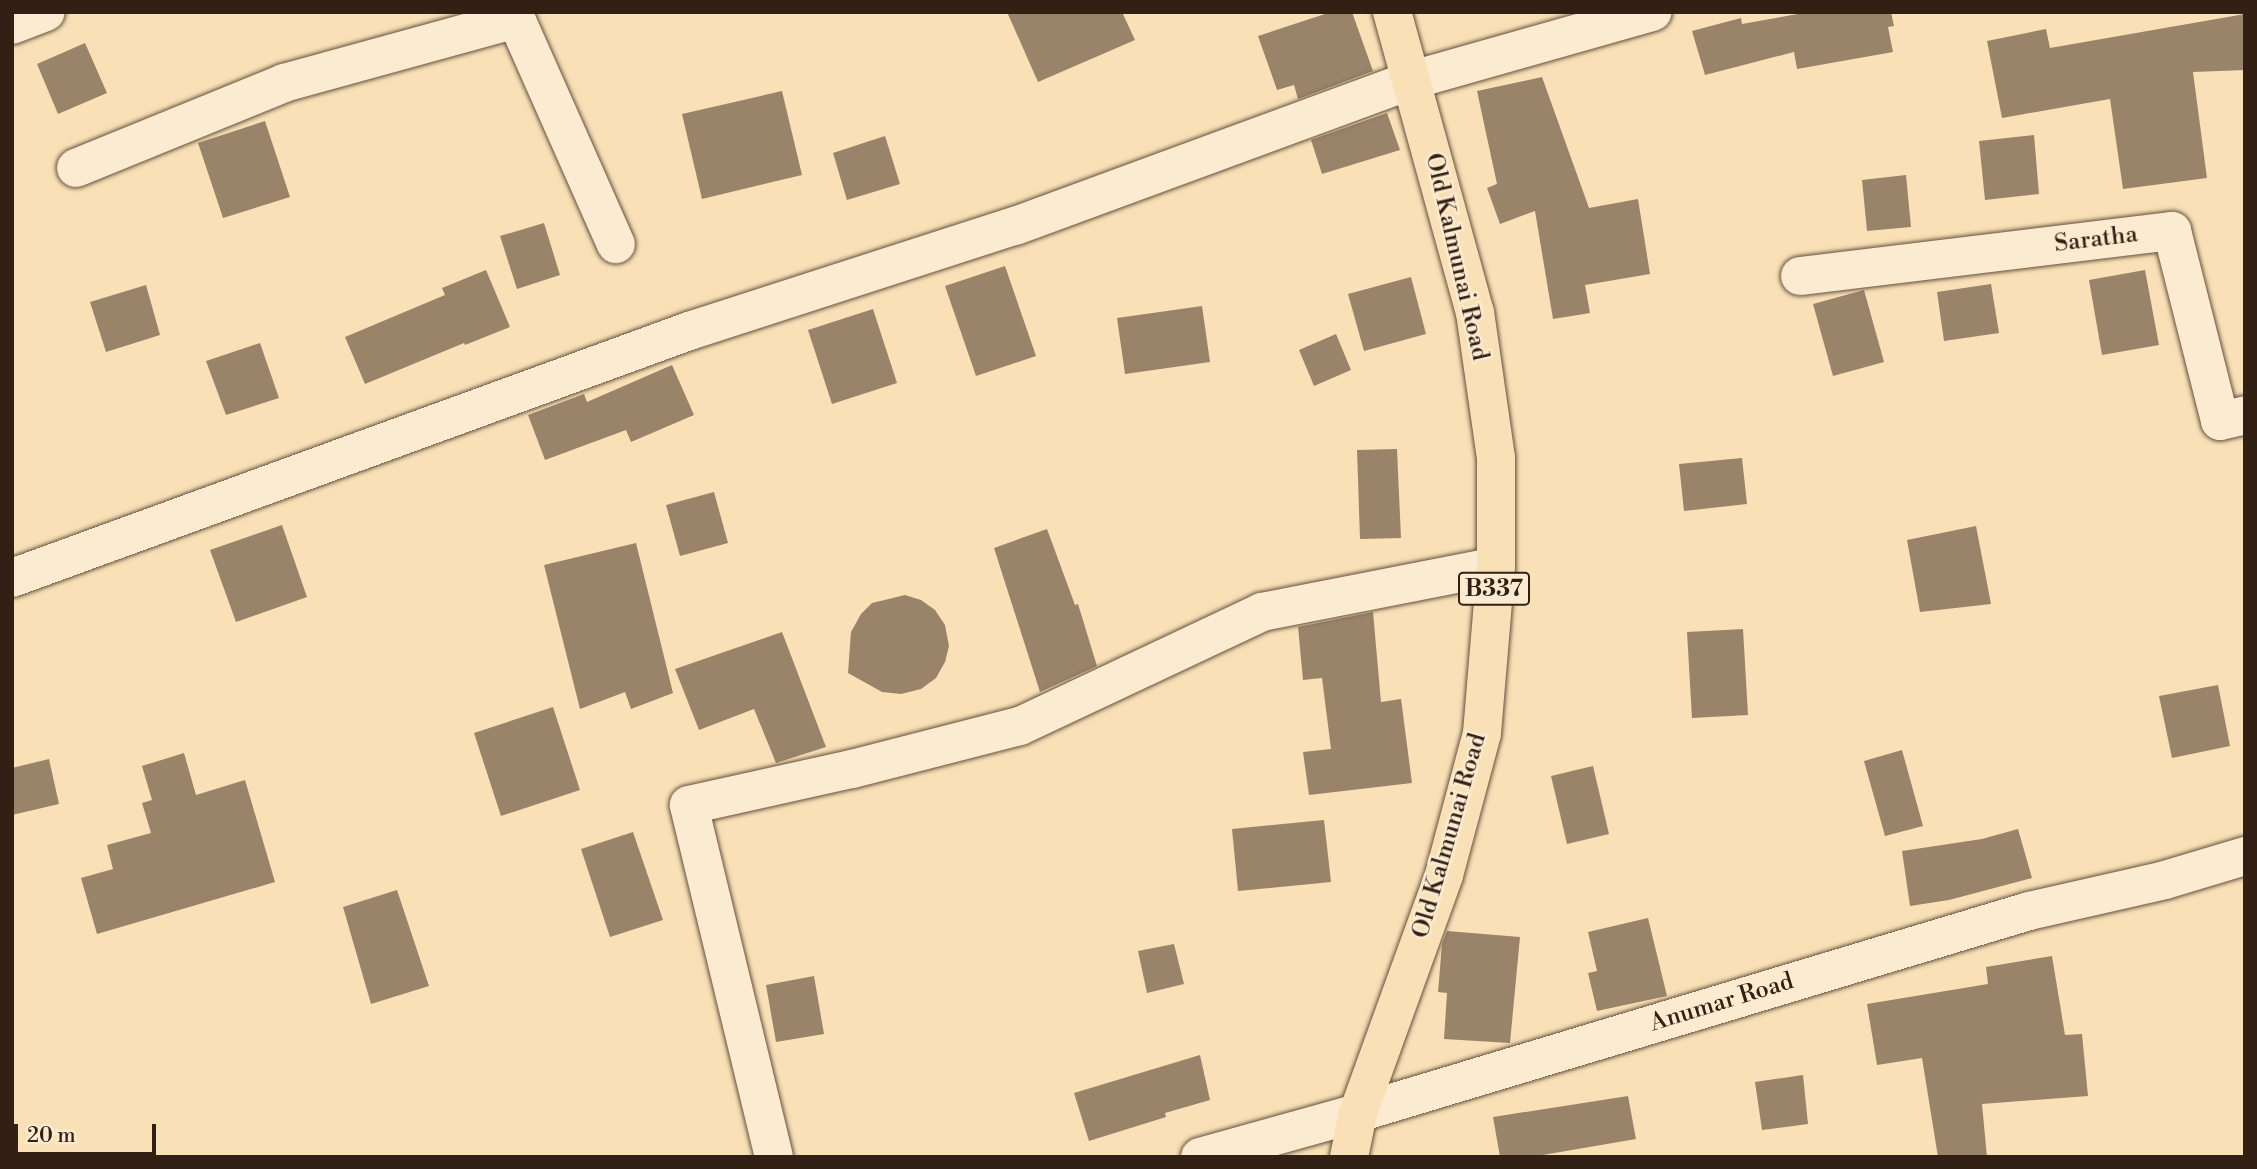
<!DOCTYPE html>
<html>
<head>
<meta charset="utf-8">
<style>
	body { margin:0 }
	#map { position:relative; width:2257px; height:1169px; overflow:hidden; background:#f9e0b6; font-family:"Libre Bodoni",serif }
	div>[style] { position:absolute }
	.building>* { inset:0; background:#9a8469 }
	.roads { filter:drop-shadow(0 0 2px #64503d) drop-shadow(0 0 2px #64503d) }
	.street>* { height:38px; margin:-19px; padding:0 19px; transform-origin:19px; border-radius:19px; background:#fbebd0 }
	.primary>* { height:38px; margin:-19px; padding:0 19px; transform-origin:19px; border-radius:19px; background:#f9e0b6 }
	span { translate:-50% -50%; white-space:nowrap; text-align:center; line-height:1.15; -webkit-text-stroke:5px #fbebd0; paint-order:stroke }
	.shield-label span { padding:2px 5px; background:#fbebd0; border:2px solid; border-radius:5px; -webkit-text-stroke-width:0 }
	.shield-label { font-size:23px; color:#332015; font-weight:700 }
	.street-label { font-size:24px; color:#332015 }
	.frame { position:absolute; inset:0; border:14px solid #332015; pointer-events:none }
	.scale { position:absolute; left:14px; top:1124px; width:142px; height:32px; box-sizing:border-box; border:4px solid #332015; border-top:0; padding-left:9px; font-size:21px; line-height:24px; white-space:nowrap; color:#332015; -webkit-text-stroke:5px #fbebd0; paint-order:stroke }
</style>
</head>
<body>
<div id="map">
	<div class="building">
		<div style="clip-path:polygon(1007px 12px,1122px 12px,1135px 40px,1038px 82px)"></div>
		<div style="clip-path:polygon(1331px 12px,1352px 12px,1373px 71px,1298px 99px,1294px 85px,1277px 90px,1258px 36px)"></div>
		<div style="clip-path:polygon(1809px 12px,1891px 12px,1894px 26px,1888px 27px,1893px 52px,1797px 69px,1794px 52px,1705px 75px,1692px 31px,1741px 18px,1742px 24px)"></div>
		<div style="clip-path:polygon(2245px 14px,2245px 70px,2193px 72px,2207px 178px,2123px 189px,2110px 99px,2002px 118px,1987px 41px,2046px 29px,2050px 48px)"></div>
		<div style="clip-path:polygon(85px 43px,107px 93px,58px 114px,37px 64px)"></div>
		<div style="clip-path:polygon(1542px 77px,1589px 208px,1638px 199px,1650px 274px,1585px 285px,1590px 313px,1553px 319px,1535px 211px,1500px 224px,1487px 188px,1497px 184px,1477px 91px)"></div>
		<div style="clip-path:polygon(782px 91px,802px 175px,702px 199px,682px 114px)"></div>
		<div style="clip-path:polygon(1387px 113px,1400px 150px,1322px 174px,1311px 140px)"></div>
		<div style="clip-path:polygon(265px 121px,290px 197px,223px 218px,198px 143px)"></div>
		<div style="clip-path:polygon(2034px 135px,2039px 194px,1985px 200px,1979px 141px)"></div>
		<div style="clip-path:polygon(885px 136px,900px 184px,847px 200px,833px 153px)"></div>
		<div style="clip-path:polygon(1906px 175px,1911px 227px,1867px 231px,1862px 180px)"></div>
		<div style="clip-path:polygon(544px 223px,560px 275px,517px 289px,500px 236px)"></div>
		<div style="clip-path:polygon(1005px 266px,1036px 356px,976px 376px,945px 286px)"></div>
		<div style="clip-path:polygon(486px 270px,510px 327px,465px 345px,464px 343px,365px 384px,345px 337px,445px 295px,442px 288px)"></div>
		<div style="clip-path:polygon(2145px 270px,2159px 345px,2102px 355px,2089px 280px)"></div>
		<div style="clip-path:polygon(1411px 277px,1426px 334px,1364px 351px,1348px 294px)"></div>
		<div style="clip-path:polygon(1991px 284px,1999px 333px,1944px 341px,1937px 292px)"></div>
		<div style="clip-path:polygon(146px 285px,160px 335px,106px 352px,90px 302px)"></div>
		<div style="clip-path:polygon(1864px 290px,1884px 362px,1833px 376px,1813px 304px)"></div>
		<div style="clip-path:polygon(1202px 306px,1210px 362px,1125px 374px,1117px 318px)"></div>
		<div style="clip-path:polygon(873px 309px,897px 383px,832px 404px,808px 330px)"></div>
		<div style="clip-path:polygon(1336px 334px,1351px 370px,1314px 386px,1299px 350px)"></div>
		<div style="clip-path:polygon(260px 343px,279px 398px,226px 415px,206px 361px)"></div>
		<div style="clip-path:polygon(672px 365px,694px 415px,631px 442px,626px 430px,545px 460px,528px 415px,584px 394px,587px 402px)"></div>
		<div style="clip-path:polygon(1397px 449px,1401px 538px,1360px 539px,1357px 450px)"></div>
		<div style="clip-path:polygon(1742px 458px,1747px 504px,1684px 511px,1679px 464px)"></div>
		<div style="clip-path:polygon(714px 492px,728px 543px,680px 556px,666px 505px)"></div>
		<div style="clip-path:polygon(282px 525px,307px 597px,236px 622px,210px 550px)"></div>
		<div style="clip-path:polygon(1976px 526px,1991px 604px,1920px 612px,1907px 540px)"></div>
		<div style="clip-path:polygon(1047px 529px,1075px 605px,1078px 604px,1097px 666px,1040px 692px,994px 548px)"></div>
		<div style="clip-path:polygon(636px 543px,673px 693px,631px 709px,625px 692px,580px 709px,544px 565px)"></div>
		<div style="clip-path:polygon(905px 595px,921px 600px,935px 610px,945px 625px,949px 646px,945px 662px,936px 678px,921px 689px,901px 694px,882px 692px,848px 673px,851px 632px,861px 614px,872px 603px)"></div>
		<div style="clip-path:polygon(1373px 612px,1381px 702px,1401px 699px,1412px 783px,1309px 795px,1303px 752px,1331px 749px,1322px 678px,1303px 680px,1298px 627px)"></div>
		<div style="clip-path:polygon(1743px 629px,1748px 715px,1692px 718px,1687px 632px)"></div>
		<div style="clip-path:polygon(782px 632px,826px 747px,776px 763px,754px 709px,699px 730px,675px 669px)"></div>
		<div style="clip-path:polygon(2218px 685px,2230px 746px,2172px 758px,2159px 696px)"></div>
		<div style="clip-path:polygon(553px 707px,580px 790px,501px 816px,474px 733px)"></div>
		<div style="clip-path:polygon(1902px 750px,1923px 826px,1885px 836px,1864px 761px)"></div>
		<div style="clip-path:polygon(184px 753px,196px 795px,245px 780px,275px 882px,97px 934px,81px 878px,113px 869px,107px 845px,151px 833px,142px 803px,152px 800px,142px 766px)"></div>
		<div style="clip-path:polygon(49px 759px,59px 804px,12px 815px,12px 768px)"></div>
		<div style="clip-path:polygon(1593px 766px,1609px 834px,1567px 844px,1551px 776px)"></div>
		<div style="clip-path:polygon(1324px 820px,1331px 882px,1238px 891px,1232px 829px)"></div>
		<div style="clip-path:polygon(2018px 829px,2032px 878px,1949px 900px,1910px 906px,1902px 851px,1982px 839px)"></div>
		<div style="clip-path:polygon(633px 832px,663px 920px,610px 937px,581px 849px)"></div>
		<div style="clip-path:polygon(397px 890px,429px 986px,371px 1004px,343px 907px)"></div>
		<div style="clip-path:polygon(1648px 918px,1667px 996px,1597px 1011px,1588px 973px,1597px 971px,1588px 932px)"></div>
		<div style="clip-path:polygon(1447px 931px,1520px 937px,1510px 1043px,1444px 1039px,1447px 993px,1438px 992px,1442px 944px)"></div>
		<div style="clip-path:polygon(1174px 944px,1184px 984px,1147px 993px,1138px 951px)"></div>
		<div style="clip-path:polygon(2052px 956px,2065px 1035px,2082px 1034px,2088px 1096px,1982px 1104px,1987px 1157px,1938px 1157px,1922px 1058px,1877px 1065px,1867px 1004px,1988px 984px,1986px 967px)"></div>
		<div style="clip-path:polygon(814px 976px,824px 1034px,776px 1042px,766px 985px)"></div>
		<div style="clip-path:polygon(1200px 1055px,1210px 1100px,1165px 1113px,1166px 1117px,1089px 1141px,1074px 1093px)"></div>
		<div style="clip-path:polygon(1803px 1075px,1808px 1124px,1762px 1130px,1755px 1082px)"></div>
		<div style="clip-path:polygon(1628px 1096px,1636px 1139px,1531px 1157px,1500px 1157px,1493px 1117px)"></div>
	</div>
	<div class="roads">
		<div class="street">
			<div style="left:513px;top:12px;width:254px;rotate:66.1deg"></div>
			<div style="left:12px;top:25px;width:36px;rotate:-21deg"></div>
			<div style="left:76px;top:168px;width:225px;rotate:-22.2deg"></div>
			<div style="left:284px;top:83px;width:241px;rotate:-15.4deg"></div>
			<div style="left:1800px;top:276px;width:375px;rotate:-6.9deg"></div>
			<div style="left:2172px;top:231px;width:196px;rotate:75.8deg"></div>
			<div style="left:2220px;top:421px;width:26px;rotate:-13deg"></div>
			<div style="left:12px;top:578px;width:721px;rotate:-20.04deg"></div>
			<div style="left:689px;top:331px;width:342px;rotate:-17.9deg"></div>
			<div style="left:1015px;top:226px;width:423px;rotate:-20.2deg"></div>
			<div style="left:1412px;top:80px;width:250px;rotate:-15.8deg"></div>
			<div style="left:774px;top:1157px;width:362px;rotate:-103.6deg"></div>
			<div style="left:689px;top:805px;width:167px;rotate:-12.5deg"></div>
			<div style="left:852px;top:769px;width:173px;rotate:-14.4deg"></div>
			<div style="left:1020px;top:726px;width:268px;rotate:-25.2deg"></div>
			<div style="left:1262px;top:612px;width:238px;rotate:-11.1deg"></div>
			<div style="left:1200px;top:1157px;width:164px;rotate:-15.6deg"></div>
			<div style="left:1358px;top:1113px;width:701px;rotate:-16.75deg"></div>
			<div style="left:2029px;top:911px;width:139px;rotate:-12.8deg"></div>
			<div style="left:2165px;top:880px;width:84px;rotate:-16.7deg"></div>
		</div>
		<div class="primary">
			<div style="left:1349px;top:1157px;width:45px;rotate:-78.4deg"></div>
			<div style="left:1358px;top:1113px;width:253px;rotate:-70.1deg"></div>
			<div style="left:1444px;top:875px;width:147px;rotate:-75deg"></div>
			<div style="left:1482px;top:733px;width:168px;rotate:-85.2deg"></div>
			<div style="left:1496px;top:566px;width:108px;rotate:-90deg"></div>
			<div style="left:1496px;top:458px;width:147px;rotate:-98.2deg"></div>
			<div style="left:1475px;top:313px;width:312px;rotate:-105.4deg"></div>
		</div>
	</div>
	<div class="shield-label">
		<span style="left:1494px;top:589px">B337</span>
	</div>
	<div class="street-label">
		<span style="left:2096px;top:240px;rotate:-7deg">Saratha</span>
		<span style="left:1456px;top:257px;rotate:77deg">Old Kalmunai Road</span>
		<span style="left:1450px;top:836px;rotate:-74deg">Old Kalmunai Road</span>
		<span style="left:1722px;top:1003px;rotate:-17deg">Anumar Road</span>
	</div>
	<div class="frame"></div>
	<div class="scale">20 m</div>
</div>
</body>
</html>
